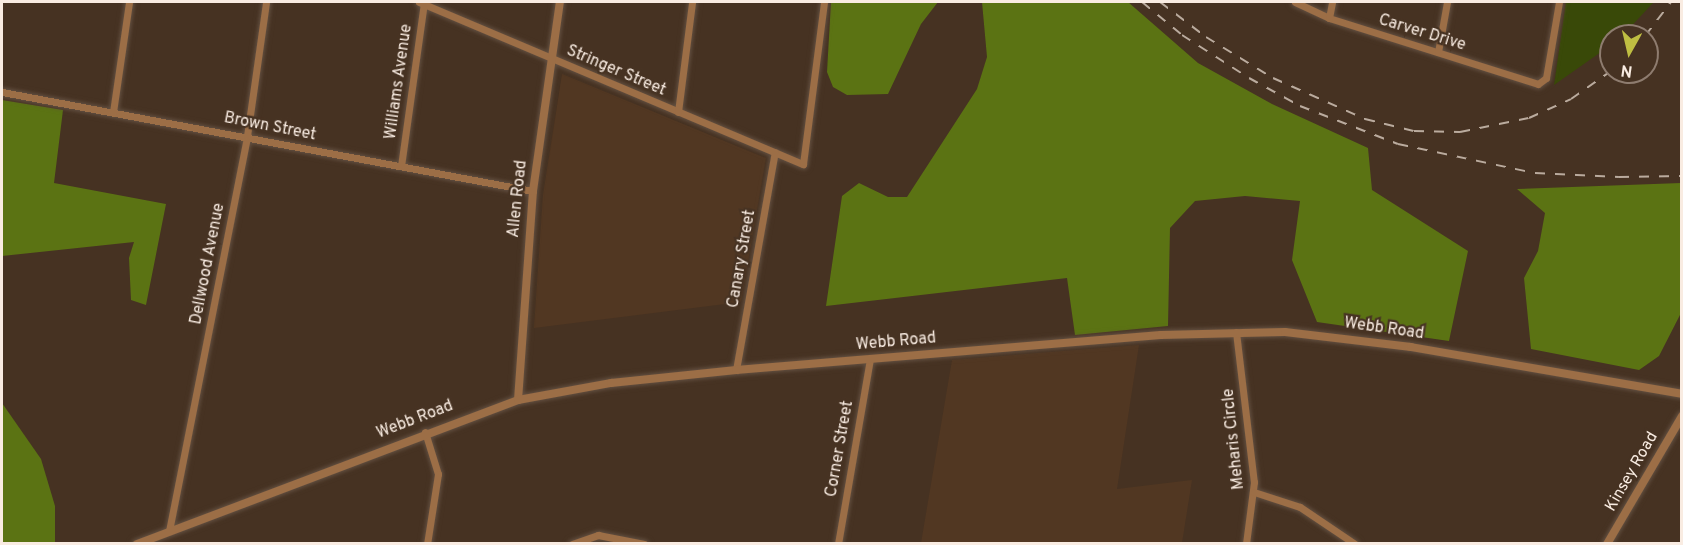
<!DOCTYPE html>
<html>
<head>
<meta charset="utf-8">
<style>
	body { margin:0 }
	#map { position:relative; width:1683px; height:545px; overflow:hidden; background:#463222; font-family:Overpass,sans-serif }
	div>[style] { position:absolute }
	.built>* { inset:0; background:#513722 }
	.green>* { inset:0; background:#394908 }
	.forest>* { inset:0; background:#5b7313 }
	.roads { filter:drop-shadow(0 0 2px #635041) drop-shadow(0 0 2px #635041) }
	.minor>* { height:7px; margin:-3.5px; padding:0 3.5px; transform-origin:3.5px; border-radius:3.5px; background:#9c6e46 }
	.tertiary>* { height:8px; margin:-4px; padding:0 4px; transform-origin:4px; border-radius:4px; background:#9c6e46 }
	.rail>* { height:2px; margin-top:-1px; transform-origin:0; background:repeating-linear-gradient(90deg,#baab9e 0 10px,transparent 0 20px) }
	span { translate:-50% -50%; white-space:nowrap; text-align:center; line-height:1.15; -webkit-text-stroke:4.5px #463222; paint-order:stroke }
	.street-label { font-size:16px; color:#f9ece2 }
	.frame { position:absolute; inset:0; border:3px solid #f9ece2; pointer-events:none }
	.north { position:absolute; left:1599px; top:24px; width:60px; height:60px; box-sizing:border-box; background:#463222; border:2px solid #8e7c6f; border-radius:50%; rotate:188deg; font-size:16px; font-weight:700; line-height:24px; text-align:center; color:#f9ece2 }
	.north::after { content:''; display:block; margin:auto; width:21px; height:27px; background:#bfbe42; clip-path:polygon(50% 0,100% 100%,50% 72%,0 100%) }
</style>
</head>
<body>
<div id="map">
	<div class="built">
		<div style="clip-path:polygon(562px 74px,766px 158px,741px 302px,534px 328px,543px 195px)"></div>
		<div style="clip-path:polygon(1139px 345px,1117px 489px,1192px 480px,1182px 543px,921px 543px,952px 360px)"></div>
	</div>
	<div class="green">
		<div style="clip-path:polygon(1566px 2px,1654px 2px,1622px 36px,1611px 36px,1611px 45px,1554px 85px)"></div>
	</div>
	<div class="forest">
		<div style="clip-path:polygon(831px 2px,938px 2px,921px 24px,888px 94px,847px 95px,833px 87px,827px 72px)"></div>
		<div style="clip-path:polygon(982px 2px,1128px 2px,1198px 63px,1272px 104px,1368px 148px,1372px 190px,1468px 251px,1449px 341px,1317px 322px,1292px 260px,1300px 201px,1245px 196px,1195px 201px,1170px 228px,1168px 326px,1075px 335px,1067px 278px,826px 306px,842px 196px,859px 183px,888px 197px,907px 197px,977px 89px,987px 57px)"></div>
		<div style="clip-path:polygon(2px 100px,63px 110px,54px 183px,166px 204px,146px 305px,131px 300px,129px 258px,134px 242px,2px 256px)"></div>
		<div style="clip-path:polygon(1681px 183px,1681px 313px,1659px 356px,1639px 370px,1531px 349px,1524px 278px,1538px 251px,1545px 213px,1517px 189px)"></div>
		<div style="clip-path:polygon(2px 403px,41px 459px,55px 506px,55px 543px,2px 543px)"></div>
	</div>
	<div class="roads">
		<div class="minor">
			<div style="left:419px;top:2px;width:417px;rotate:22.9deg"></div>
			<div style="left:803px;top:164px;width:163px;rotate:-82.6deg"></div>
			<div style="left:1295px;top:2px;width:38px;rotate:25deg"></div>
			<div style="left:1329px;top:18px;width:219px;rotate:17.5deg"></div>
			<div style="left:1538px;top:84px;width:10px;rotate:-37deg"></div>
			<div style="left:1546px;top:78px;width:77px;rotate:-80.3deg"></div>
			<div style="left:1329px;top:18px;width:16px;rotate:-79deg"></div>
			<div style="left:1438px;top:52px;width:51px;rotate:-79.8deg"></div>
			<div style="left:2px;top:92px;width:540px;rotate:10.56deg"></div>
			<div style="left:113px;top:112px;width:111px;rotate:-81.7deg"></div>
			<div style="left:678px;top:112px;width:111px;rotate:-82.7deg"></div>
			<div style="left:401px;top:166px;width:166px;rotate:-82deg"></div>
			<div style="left:1236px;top:332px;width:151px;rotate:83.2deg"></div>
			<div style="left:1254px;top:482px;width:63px;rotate:97.4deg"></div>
			<div style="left:736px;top:370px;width:221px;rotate:-79.9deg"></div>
			<div style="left:425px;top:432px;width:44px;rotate:72.8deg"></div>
			<div style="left:438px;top:474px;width:71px;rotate:98.9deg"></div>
			<div style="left:1254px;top:492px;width:48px;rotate:18.1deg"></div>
			<div style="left:1300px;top:507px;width:66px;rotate:33.9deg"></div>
			<div style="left:169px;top:531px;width:403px;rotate:-78.8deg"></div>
			<div style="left:247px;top:136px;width:135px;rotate:-81.9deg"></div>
			<div style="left:572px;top:544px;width:28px;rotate:-19deg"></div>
			<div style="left:598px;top:535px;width:47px;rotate:11.1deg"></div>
			<div style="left:838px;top:544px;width:188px;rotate:-80.2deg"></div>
		</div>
		<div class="tertiary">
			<div style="left:518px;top:400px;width:210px;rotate:-85.9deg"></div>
			<div style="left:533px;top:191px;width:191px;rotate:-81.9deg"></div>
			<div style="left:137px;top:544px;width:407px;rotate:-20.7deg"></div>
			<div style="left:518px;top:400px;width:95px;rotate:-10.4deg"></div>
			<div style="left:611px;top:383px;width:126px;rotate:-5.9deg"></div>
			<div style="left:736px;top:370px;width:426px;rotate:-4.7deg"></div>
			<div style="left:1161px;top:335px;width:124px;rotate:-1.4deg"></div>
			<div style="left:1285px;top:332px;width:127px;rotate:6.8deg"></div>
			<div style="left:1411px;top:347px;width:275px;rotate:9.8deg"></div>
			<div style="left:1607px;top:544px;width:148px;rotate:-59.6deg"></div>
		</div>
	</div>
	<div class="rail">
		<div style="left:1142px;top:2px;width:52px;rotate:39.5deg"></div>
		<div style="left:1182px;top:35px;width:80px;rotate:32.7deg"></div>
		<div style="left:1249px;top:78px;width:58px;rotate:28.8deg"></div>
		<div style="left:1300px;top:106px;width:105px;rotate:21.2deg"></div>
		<div style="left:1398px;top:144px;width:140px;rotate:12deg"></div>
		<div style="left:1535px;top:173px;width:84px;rotate:2.7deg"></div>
		<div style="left:1619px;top:177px;width:63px;rotate:-0.9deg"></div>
		<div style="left:1160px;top:2px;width:58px;rotate:37.3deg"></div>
		<div style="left:1206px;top:37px;width:79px;rotate:31.5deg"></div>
		<div style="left:1273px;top:78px;width:101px;rotate:24deg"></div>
		<div style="left:1365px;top:119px;width:50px;rotate:13.8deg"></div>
		<div style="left:1414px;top:131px;width:46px;rotate:1.2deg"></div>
		<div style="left:1460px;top:132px;width:70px;rotate:-11.5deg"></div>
		<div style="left:1529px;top:118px;width:46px;rotate:-24.3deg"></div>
		<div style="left:1571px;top:99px;width:49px;rotate:-35deg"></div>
		<div style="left:1645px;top:36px;width:43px;rotate:-52.6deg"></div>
	</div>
	<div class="street-label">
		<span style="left:1422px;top:33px;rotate:17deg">Carver Drive</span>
		<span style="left:616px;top:71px;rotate:23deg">Stringer Street</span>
		<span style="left:399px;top:82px;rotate:-82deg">Williams Avenue</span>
		<span style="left:270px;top:127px;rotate:11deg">Brown Street</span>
		<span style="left:518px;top:199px;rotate:-84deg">Allen Road</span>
		<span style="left:742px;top:259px;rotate:-80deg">Canary Street</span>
		<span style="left:208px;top:264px;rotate:-79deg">Dellwood Avenue</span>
		<span style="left:1384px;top:329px;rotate:8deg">Webb Road</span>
		<span style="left:896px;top:342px;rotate:-5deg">Webb Road</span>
		<span style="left:415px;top:420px;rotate:-21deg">Webb Road</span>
		<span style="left:1234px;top:439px;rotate:-96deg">Meharis Circle</span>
		<span style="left:840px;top:449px;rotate:-80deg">Corner Street</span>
		<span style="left:1632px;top:472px;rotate:-60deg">Kinsey Road</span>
	</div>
	<div class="frame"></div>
	<div class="north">N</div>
</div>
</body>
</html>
